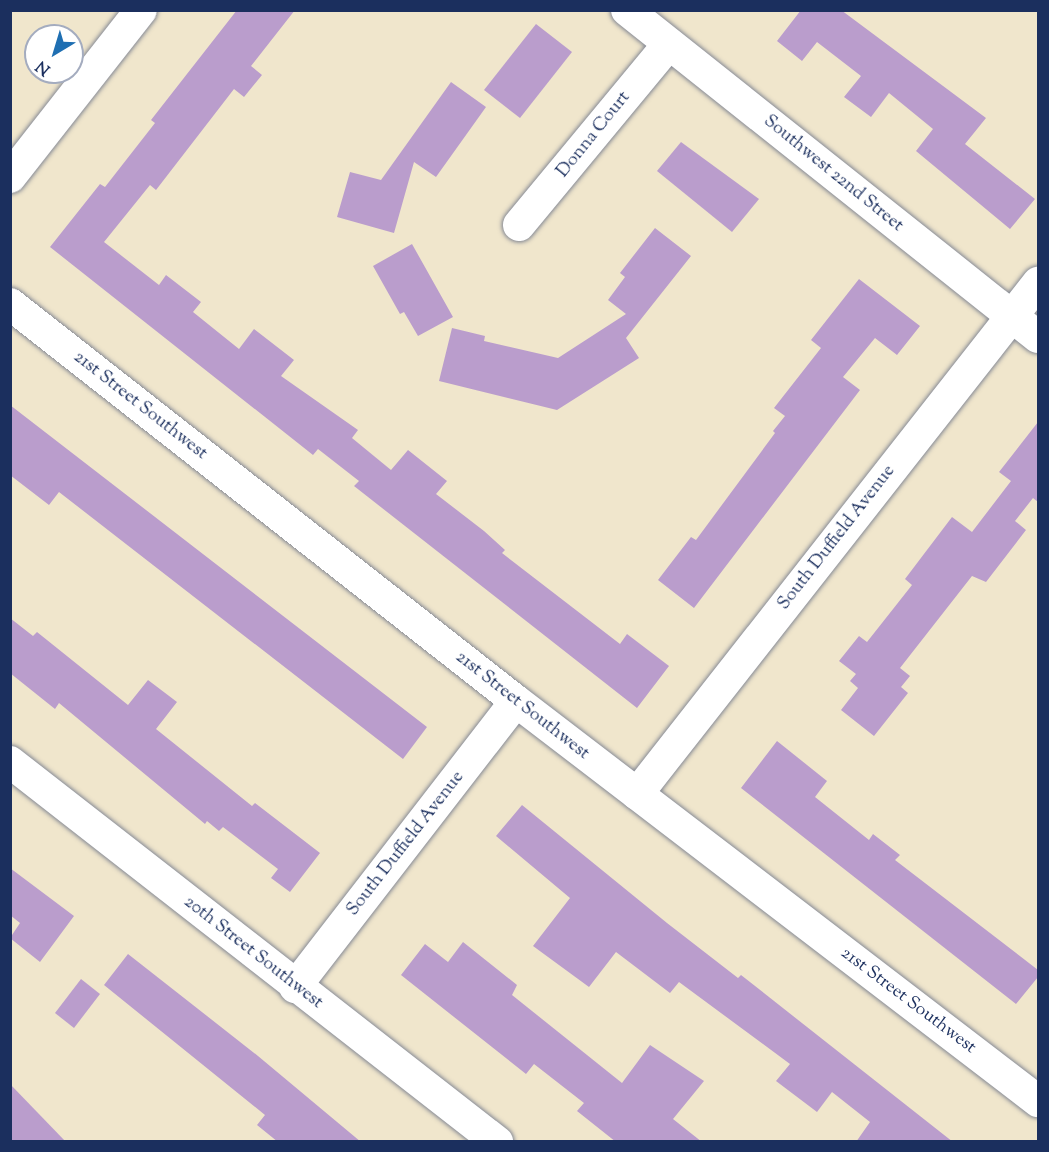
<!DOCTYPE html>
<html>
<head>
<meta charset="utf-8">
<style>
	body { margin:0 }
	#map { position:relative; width:1049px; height:1152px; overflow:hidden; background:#f0e6cc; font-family:"Sorts Mill Goudy",serif }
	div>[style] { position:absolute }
	.building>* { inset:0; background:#ba9dcc }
	.roads { filter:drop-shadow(0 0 2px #868a95) drop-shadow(0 0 2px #868a95) }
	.street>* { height:32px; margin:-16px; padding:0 16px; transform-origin:16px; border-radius:16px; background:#fff }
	span { translate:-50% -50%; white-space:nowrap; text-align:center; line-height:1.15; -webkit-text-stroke:4.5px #fff; paint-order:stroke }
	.street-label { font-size:18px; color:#1b2f5e }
	.frame { position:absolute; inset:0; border:12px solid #1b2f5e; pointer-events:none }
	.north { position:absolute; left:24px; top:24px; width:60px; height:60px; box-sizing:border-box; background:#fff; border:2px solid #a4acbf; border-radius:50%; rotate:218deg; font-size:16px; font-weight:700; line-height:24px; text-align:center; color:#1b2f5e }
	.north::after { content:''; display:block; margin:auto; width:21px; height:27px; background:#1f6fb2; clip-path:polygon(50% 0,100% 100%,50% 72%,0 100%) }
</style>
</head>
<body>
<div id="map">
	<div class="building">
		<div style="clip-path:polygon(237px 10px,295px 10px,251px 66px,262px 75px,244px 97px,234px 89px,156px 190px,150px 185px,104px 242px,159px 285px,166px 275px,201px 302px,193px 312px,239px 349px,254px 329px,294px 360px,281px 376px,358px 430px,352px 438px,391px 470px,408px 450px,447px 481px,436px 494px,484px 531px,505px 550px,502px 553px,620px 644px,627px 634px,669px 666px,637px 708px,354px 486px,359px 481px,318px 449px,313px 455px,50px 247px,100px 184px,105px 187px,155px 123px,151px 120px)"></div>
		<div style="clip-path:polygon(801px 10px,841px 10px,986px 118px,965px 144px,1035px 199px,1010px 229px,916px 151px,933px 129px,889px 93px,871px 117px,844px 97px,861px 76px,817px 42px,802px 61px,777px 41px)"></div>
		<div style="clip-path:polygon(536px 24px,572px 52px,520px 118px,484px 90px)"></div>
		<div style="clip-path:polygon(451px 82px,486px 107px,436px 177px,414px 162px,394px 233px,337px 217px,350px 172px,381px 180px)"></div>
		<div style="clip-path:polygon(681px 142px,759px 199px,732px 232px,657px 171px)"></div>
		<div style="clip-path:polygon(655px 228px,691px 256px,626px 338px,639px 358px,557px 410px,439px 381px,452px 328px,485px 336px,484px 341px,558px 358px,626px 314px,608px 300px,625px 277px,620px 273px)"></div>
		<div style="clip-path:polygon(412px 244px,453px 317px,418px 336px,404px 312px,400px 314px,373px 266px)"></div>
		<div style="clip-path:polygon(859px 279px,920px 326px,897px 355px,875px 338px,843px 377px,860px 390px,694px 608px,658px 580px,691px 537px,696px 540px,775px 433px,773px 431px,785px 416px,774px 408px,821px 348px,811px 340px)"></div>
		<div style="clip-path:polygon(10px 405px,427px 727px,403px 759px,59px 492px,49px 505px,10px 475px)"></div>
		<div style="clip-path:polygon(1038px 422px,1038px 502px,1033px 498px,1015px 521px,1026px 530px,986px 582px,972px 576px,900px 668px,910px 676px,901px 687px,908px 693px,874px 736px,841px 710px,858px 688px,850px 681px,856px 674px,839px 661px,859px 636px,867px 642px,912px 585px,905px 579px,952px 517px,972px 532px,1011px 481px,999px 472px)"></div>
		<div style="clip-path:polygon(10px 618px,33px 636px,37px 632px,128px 705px,148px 680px,177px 702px,156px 729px,252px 806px,255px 803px,320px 853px,290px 892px,271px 878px,278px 869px,223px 827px,219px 831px,207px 821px,205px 824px,59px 703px,55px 709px,10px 673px)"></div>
		<div style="clip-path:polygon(777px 741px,827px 781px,815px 797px,869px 840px,873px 834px,900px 855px,895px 860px,1038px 970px,1038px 977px,1016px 1004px,741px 788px)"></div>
		<div style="clip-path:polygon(522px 805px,667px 923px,738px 978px,741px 975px,953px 1142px,856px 1142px,870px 1122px,832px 1092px,817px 1112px,776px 1081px,790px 1064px,679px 982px,670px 993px,616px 952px,589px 987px,533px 946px,570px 898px,496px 836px)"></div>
		<div style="clip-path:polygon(10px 868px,74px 916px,40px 962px,10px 938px,20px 923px,10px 915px)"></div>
		<div style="clip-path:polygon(463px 942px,517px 985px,512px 995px,622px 1083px,650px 1045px,704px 1081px,673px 1119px,702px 1142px,616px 1142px,577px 1111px,584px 1103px,534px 1064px,526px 1074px,401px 975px,425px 944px,448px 962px)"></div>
		<div style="clip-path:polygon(128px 954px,258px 1056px,361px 1142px,278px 1142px,257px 1125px,265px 1115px,104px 985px)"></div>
		<div style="clip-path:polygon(81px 979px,100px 994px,74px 1028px,55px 1013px)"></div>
		<div style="clip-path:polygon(10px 1084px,66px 1142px,10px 1142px)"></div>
	</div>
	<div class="roads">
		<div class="street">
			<div style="left:627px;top:10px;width:525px;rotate:38.51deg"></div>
			<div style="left:10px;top:177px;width:212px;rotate:-51.9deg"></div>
			<div style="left:519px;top:225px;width:235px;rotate:-50.4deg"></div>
			<div style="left:10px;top:304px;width:643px;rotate:38.12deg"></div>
			<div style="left:516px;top:701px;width:658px;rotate:37.46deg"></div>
			<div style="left:10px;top:762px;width:618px;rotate:37.96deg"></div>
			<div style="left:637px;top:794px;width:650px;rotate:-51.88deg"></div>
			<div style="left:295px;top:987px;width:361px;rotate:-52.3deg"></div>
		</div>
	</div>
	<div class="street-label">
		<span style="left:594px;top:135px;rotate:-51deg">Donna Court</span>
		<span style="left:833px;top:174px;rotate:39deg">Southwest 22nd Street</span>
		<span style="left:140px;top:406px;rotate:38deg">21st Street Southwest</span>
		<span style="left:837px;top:538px;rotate:-52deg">South Duffield Avenue</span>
		<span style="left:522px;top:706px;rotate:38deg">21st Street Southwest</span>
		<span style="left:406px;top:844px;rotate:-52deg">South Duffield Avenue</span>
		<span style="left:253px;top:953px;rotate:38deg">20th Street Southwest</span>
		<span style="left:908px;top:1001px;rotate:37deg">21st Street Southwest</span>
	</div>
	<div class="frame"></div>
	<div class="north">N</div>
</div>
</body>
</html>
